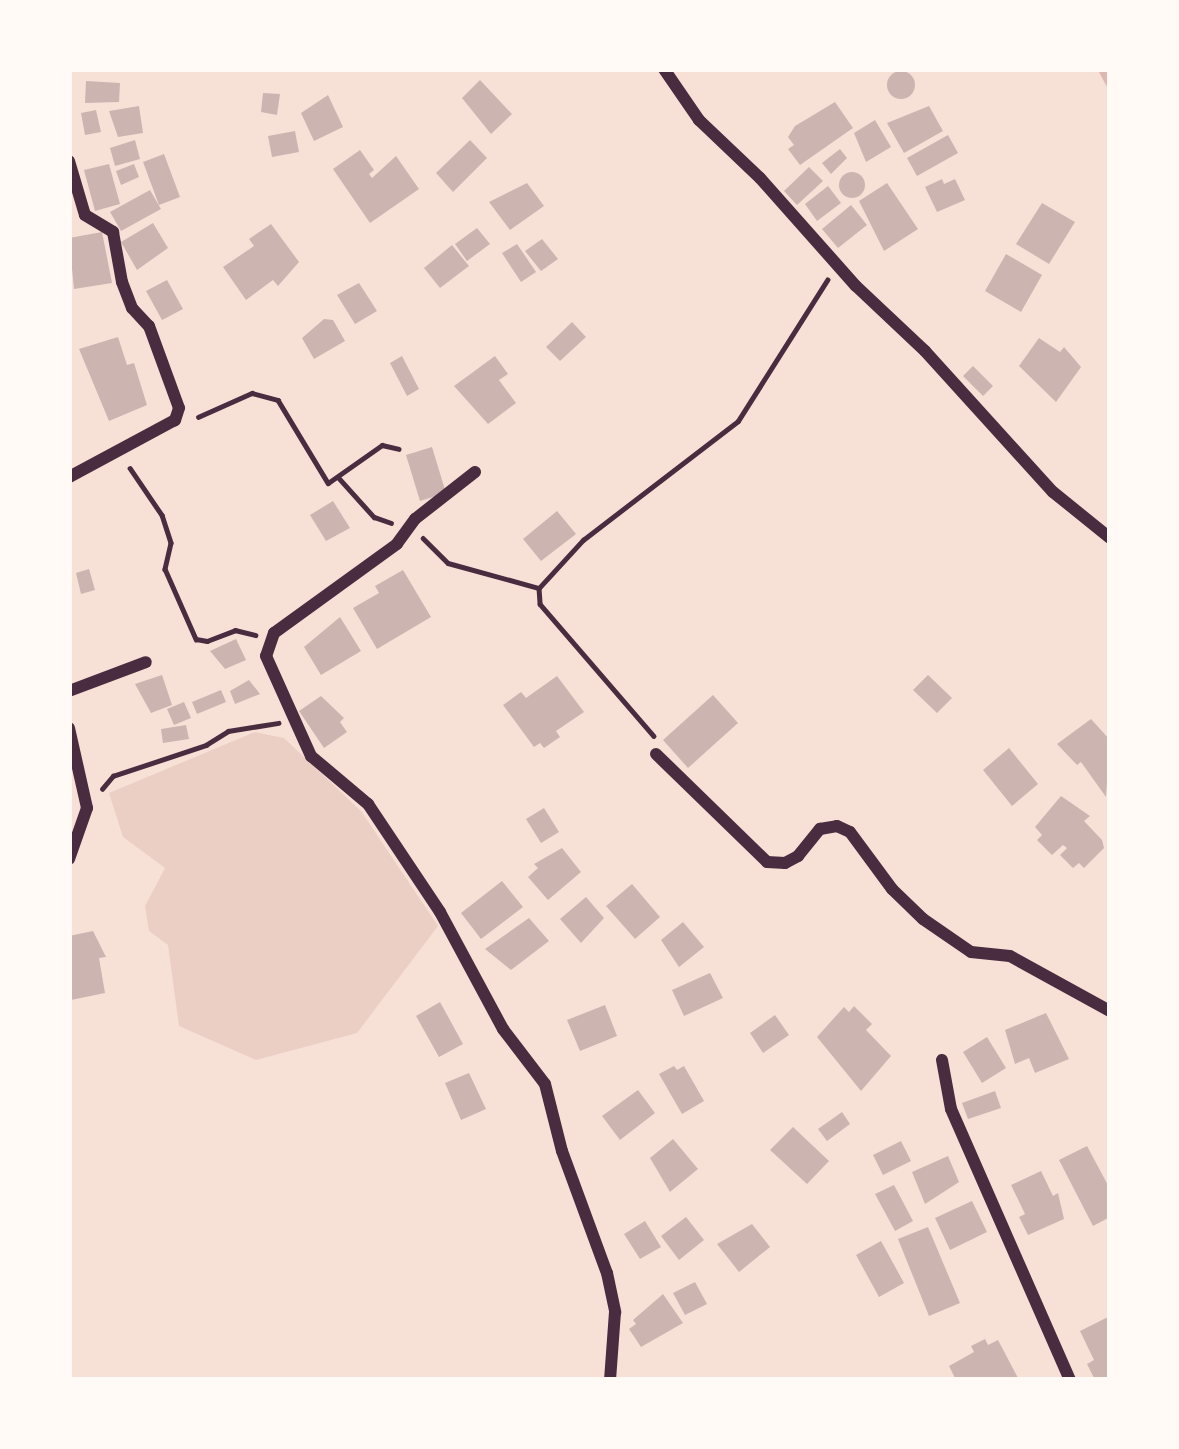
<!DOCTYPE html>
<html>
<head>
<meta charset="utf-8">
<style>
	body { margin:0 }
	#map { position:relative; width:1179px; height:1449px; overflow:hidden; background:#f7e1d7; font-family:Spectral,serif }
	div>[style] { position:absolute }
	.green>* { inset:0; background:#ebcfc5 }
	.stream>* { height:8px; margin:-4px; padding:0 4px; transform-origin:4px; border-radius:4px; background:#dcb8b0 }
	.building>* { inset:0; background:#ccb4b1 }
	.round { border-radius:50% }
	.path>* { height:4.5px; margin:-2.25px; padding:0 2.25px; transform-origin:2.25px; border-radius:2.25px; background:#4a2c40 }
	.minor>* { height:12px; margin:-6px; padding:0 6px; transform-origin:6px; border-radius:6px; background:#4a2c40 }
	span { translate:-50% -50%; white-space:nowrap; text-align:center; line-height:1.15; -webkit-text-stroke:9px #fffaf5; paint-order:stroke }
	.frame { position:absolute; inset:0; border:72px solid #fffaf5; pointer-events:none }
</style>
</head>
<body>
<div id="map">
	<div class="green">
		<div style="clip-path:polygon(255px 732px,284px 738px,361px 811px,438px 926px,357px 1033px,256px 1060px,179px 1026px,168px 945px,149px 931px,145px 906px,165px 868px,123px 837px,109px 793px)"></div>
	</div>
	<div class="stream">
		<div style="left:1102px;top:69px;width:17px;rotate:62deg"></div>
	</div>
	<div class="building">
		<div class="round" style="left:887px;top:71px;width:28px;height:28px"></div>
		<div style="clip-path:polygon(480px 80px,512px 114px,491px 134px,462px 98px)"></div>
		<div style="clip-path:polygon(86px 81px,120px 83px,119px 102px,85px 103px)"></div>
		<div style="clip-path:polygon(263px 93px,280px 94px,277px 115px,261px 112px)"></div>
		<div style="clip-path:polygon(328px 95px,343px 127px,314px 141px,301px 113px)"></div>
		<div style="clip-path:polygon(835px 102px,853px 128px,800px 165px,788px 149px,794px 145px,788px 137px,795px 126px)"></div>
		<div style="clip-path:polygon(139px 106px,143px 133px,118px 137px,109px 111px)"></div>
		<div style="clip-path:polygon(929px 106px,943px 131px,904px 153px,887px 123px)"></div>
		<div style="clip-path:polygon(96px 110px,101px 132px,85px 135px,81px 113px)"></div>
		<div style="clip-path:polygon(875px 120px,891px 147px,866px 162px,854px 133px)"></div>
		<div style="clip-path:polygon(295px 131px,299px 152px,272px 157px,268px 136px)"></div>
		<div style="clip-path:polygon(948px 135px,958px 153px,917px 176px,907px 158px)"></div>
		<div style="clip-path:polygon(135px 140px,140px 159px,115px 166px,110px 148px)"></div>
		<div style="clip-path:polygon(470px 140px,487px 158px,453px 192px,436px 173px)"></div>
		<div style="clip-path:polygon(840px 149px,847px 158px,831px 174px,822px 163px)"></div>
		<div style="clip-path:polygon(360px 150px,374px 170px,369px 174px,372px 178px,396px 156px,419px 189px,370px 223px,333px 169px)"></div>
		<div style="clip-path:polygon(164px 154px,180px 197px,159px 205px,143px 162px)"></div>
		<div style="clip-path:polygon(109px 164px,120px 204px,95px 211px,84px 170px)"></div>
		<div style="clip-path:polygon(134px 164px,139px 177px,121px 185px,116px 171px)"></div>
		<div style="clip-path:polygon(809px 167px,823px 181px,797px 205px,784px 191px)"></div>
		<div class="round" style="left:839px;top:172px;width:26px;height:26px"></div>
		<div style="clip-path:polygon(942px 179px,944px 184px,955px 179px,965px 200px,937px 212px,925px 187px)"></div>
		<div style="clip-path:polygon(527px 183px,544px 206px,510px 230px,489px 202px)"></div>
		<div style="clip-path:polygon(887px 183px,918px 229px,884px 251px,859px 201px)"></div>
		<div style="clip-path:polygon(828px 186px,841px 203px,817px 221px,805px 204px)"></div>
		<div style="clip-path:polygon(150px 190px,161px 209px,121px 231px,110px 212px)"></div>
		<div style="clip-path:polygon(1042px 203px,1075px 222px,1049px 264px,1016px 244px)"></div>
		<div style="clip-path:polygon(851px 205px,867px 225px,838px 248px,822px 229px)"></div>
		<div style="clip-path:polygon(153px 223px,168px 248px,137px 270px,121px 242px)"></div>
		<div style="clip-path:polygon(271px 224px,299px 262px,278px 286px,273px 280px,246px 300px,223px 267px,254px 246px,249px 239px)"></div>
		<div style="clip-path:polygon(477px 228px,490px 244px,467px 261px,455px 244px)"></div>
		<div style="clip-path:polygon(102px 232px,112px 283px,74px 289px,69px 238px)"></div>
		<div style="clip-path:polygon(542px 239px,558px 259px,541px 271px,525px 251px)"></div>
		<div style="clip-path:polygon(517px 244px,536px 272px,521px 282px,502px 253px)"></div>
		<div style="clip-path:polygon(452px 245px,469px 266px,440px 288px,424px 268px)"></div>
		<div style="clip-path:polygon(1006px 254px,1042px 275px,1021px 312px,985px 291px)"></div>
		<div style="clip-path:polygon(167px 280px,183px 309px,162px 320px,146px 291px)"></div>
		<div style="clip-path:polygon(359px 283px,377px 311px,355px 324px,337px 295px)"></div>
		<div style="clip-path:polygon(324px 319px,333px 320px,345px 341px,314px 359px,302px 338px)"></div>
		<div style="clip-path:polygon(572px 322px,586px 337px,560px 361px,546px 347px)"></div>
		<div style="clip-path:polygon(118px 337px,127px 365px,134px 363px,147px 405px,109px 421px,79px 349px)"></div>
		<div style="clip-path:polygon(1039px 338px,1060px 352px,1064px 347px,1081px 367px,1056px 402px,1019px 366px)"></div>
		<div style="clip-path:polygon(402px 356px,419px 389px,407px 396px,390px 363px)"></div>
		<div style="clip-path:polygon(495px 356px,508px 374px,499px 380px,516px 403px,488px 424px,454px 386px)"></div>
		<div style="clip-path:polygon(973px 366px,993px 386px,983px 396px,963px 376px)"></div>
		<div style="clip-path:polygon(432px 447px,446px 493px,420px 501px,406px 455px)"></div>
		<div style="clip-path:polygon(333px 501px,350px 528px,326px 541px,310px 515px)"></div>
		<div style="clip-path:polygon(557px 511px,576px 534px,541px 561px,523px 539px)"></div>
		<div style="clip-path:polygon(89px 569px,95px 590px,81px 594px,76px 573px)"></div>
		<div style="clip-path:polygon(403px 570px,431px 617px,377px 649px,353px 608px,379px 593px,375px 586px)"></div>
		<div style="clip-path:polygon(340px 617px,361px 651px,321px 675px,304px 647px)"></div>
		<div style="clip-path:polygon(236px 639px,246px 660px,225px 669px,210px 651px)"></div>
		<div style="clip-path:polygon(162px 675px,172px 705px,151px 713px,135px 684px)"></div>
		<div style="clip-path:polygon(928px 675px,952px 698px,937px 713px,913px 690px)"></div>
		<div style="clip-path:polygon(557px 676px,584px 712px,556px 731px,560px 737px,544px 748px,540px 743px,534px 747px,503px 705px,521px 692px,526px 698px)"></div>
		<div style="clip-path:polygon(249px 680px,260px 694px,235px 704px,230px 691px)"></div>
		<div style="clip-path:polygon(221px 690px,226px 702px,197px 714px,192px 702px)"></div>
		<div style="clip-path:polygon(713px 695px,738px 723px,688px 768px,663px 740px)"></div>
		<div style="clip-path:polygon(321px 696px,344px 718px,340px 722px,347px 732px,324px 748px,299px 711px)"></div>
		<div style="clip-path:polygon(184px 702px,191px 718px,174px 725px,167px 709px)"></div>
		<div style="clip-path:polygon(1091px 719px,1110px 740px,1106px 797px,1081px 762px,1077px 765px,1057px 744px)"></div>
		<div style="clip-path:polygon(186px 725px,189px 739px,163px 743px,161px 729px)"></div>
		<div style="clip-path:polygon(1009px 748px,1038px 784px,1012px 806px,983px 770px)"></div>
		<div style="clip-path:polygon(1061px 796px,1090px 816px,1084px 821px,1102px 840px,1104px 848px,1084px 868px,1079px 863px,1073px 868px,1060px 855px,1067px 848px,1063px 845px,1052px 855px,1037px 840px,1042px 835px,1035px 827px)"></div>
		<div style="clip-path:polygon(544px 808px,559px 832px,541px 843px,526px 819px)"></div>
		<div style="clip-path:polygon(562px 848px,581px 872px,548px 900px,528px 877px,538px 868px,534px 864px)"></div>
		<div style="clip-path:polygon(502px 881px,523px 907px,481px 939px,461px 913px)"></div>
		<div style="clip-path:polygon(632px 884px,660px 917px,635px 939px,606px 906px)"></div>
		<div style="clip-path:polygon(586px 897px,604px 918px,581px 943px,560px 919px)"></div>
		<div style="clip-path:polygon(529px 918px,549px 941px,511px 970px,485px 949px)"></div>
		<div style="clip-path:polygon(683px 922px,704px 947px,679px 967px,661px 940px)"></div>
		<div style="clip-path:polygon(93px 931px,106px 957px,99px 958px,105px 993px,71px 1000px,69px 936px)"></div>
		<div style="clip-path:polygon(710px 973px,723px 998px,684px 1016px,672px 990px)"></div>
		<div style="clip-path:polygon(440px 1002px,463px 1044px,439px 1057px,416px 1016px)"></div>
		<div style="clip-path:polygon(605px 1005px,617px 1036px,580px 1051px,567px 1020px)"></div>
		<div style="clip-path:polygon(854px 1006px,872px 1024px,866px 1030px,891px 1056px,861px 1091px,817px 1037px,844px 1007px,849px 1012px)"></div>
		<div style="clip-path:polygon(1046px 1013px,1069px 1059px,1035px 1073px,1029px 1058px,1015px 1064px,1005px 1030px)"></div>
		<div style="clip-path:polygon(775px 1015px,789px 1035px,763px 1053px,750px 1033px)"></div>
		<div style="clip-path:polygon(987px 1037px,1006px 1068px,982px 1083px,963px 1052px)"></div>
		<div style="clip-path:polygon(674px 1066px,677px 1070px,684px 1066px,704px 1101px,682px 1114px,659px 1074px)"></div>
		<div style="clip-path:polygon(469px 1073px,486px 1109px,461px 1120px,445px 1083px)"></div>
		<div style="clip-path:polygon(638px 1090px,655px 1113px,620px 1140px,602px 1116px)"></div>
		<div style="clip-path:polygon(995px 1091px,1001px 1108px,968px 1119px,962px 1103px)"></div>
		<div style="clip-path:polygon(842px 1112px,850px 1124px,827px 1141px,818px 1129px)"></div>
		<div style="clip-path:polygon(793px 1127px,829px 1161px,807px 1184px,770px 1150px)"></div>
		<div style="clip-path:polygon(673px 1139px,698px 1169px,670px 1192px,650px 1158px)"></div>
		<div style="clip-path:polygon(901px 1141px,911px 1161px,883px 1175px,873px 1155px)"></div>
		<div style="clip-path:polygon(1087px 1146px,1110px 1189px,1110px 1217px,1093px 1226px,1059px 1160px)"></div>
		<div style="clip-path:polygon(948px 1156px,959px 1182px,925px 1204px,912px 1172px)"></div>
		<div style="clip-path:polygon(1041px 1171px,1053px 1196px,1058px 1193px,1064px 1219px,1028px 1235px,1019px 1217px,1025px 1214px,1011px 1185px)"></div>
		<div style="clip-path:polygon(894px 1185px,913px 1221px,895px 1231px,875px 1194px)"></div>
		<div style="clip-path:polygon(972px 1201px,987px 1232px,950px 1250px,935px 1218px)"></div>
		<div style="clip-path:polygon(686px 1217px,704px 1240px,679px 1260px,661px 1236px)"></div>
		<div style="clip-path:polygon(645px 1221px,661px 1247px,640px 1259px,624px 1234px)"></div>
		<div style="clip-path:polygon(752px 1224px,770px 1247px,739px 1272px,717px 1244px)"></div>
		<div style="clip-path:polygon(928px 1227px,960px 1303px,929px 1316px,898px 1239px)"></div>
		<div style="clip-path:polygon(881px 1241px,904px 1283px,879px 1297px,856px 1255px)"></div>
		<div style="clip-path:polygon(695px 1282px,707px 1304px,685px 1315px,673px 1293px)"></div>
		<div style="clip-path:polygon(663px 1294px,683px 1323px,641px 1347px,629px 1329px,636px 1324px,633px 1320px)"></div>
		<div style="clip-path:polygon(1110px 1316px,1110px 1377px,1095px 1380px,1087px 1364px,1094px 1360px,1080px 1331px)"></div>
		<div style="clip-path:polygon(985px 1339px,988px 1345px,998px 1340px,1019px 1380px,956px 1380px,949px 1366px,974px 1352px,971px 1346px)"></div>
	</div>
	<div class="path">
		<div style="left:198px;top:417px;width:59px;rotate:-24deg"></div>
		<div style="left:252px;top:393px;width:27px;rotate:15deg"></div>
		<div style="left:278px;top:400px;width:97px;rotate:58.9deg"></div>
		<div style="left:328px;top:483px;width:66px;rotate:-35.1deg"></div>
		<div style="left:382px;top:445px;width:17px;rotate:13deg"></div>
		<div style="left:130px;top:468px;width:57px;rotate:55.8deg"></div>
		<div style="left:162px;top:515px;width:29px;rotate:72deg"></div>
		<div style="left:171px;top:543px;width:27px;rotate:103deg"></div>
		<div style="left:165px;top:569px;width:77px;rotate:66.1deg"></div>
		<div style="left:196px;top:639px;width:11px;rotate:10deg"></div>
		<div style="left:207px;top:641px;width:30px;rotate:-21deg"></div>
		<div style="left:235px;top:630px;width:21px;rotate:14deg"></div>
		<div style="left:338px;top:477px;width:54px;rotate:48deg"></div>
		<div style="left:374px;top:517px;width:18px;rotate:19deg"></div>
		<div style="left:423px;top:538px;width:35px;rotate:45deg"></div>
		<div style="left:448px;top:563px;width:94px;rotate:15.4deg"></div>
		<div style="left:539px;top:588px;width:65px;rotate:-47.5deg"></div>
		<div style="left:583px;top:540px;width:195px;rotate:-37.5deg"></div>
		<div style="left:738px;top:421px;width:167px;rotate:-57.7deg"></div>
		<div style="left:539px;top:588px;width:16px;rotate:86deg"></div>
		<div style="left:540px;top:604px;width:174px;rotate:49.2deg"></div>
		<div style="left:102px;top:789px;width:17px;rotate:-50deg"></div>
		<div style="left:113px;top:776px;width:98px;rotate:-18.4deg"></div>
		<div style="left:206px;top:745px;width:26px;rotate:-32deg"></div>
		<div style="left:228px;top:731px;width:51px;rotate:-9.1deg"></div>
	</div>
	<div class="minor">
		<div style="left:664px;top:69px;width:62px;rotate:55.5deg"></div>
		<div style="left:699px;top:120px;width:84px;rotate:43.6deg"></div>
		<div style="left:760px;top:178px;width:144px;rotate:48.4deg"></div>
		<div style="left:856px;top:286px;width:95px;rotate:43.3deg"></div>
		<div style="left:925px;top:351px;width:190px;rotate:47.8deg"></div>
		<div style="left:1053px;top:492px;width:73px;rotate:38.9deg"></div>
		<div style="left:69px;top:161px;width:56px;rotate:73.5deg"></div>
		<div style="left:85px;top:215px;width:33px;rotate:31deg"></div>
		<div style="left:113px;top:232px;width:51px;rotate:79.8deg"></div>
		<div style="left:122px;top:282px;width:28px;rotate:69deg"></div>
		<div style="left:132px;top:308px;width:25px;rotate:47deg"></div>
		<div style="left:149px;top:326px;width:87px;rotate:69.9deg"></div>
		<div style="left:179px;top:408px;width:13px;rotate:108deg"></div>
		<div style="left:175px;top:420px;width:120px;rotate:151.7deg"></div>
		<div style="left:475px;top:472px;width:76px;rotate:141.9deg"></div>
		<div style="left:415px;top:519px;width:31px;rotate:126deg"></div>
		<div style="left:397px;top:544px;width:152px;rotate:144.1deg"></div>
		<div style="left:274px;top:633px;width:24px;rotate:109deg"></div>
		<div style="left:266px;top:656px;width:110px;rotate:65.8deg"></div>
		<div style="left:311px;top:756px;width:75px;rotate:40.1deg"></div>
		<div style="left:368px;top:804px;width:130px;rotate:56.3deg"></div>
		<div style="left:440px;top:912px;width:133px;rotate:61.7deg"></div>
		<div style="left:503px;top:1029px;width:69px;rotate:52.6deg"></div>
		<div style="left:545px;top:1084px;width:69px;rotate:75.8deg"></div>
		<div style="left:562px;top:1151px;width:130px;rotate:69.8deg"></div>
		<div style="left:607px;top:1273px;width:40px;rotate:78deg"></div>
		<div style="left:615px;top:1312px;width:68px;rotate:94.2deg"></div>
		<div style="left:69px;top:691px;width:82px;rotate:-20.6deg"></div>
		<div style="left:69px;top:728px;width:82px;rotate:77.3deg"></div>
		<div style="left:87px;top:808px;width:54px;rotate:109.4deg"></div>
		<div style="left:656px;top:754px;width:155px;rotate:44.2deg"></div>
		<div style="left:767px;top:862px;width:18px;rotate:3deg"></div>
		<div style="left:785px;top:863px;width:15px;rotate:-28deg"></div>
		<div style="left:798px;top:856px;width:35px;rotate:-51deg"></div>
		<div style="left:820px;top:829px;width:17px;rotate:-10deg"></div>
		<div style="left:837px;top:826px;width:14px;rotate:25deg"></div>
		<div style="left:850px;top:832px;width:71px;rotate:53.6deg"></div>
		<div style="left:892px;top:889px;width:43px;rotate:44.1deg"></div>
		<div style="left:923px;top:919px;width:58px;rotate:34.5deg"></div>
		<div style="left:971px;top:952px;width:39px;rotate:6deg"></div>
		<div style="left:1010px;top:956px;width:114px;rotate:28.8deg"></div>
		<div style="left:942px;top:1060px;width:50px;rotate:79.6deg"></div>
		<div style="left:951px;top:1109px;width:296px;rotate:66.3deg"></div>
	</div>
	<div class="frame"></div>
</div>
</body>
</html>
